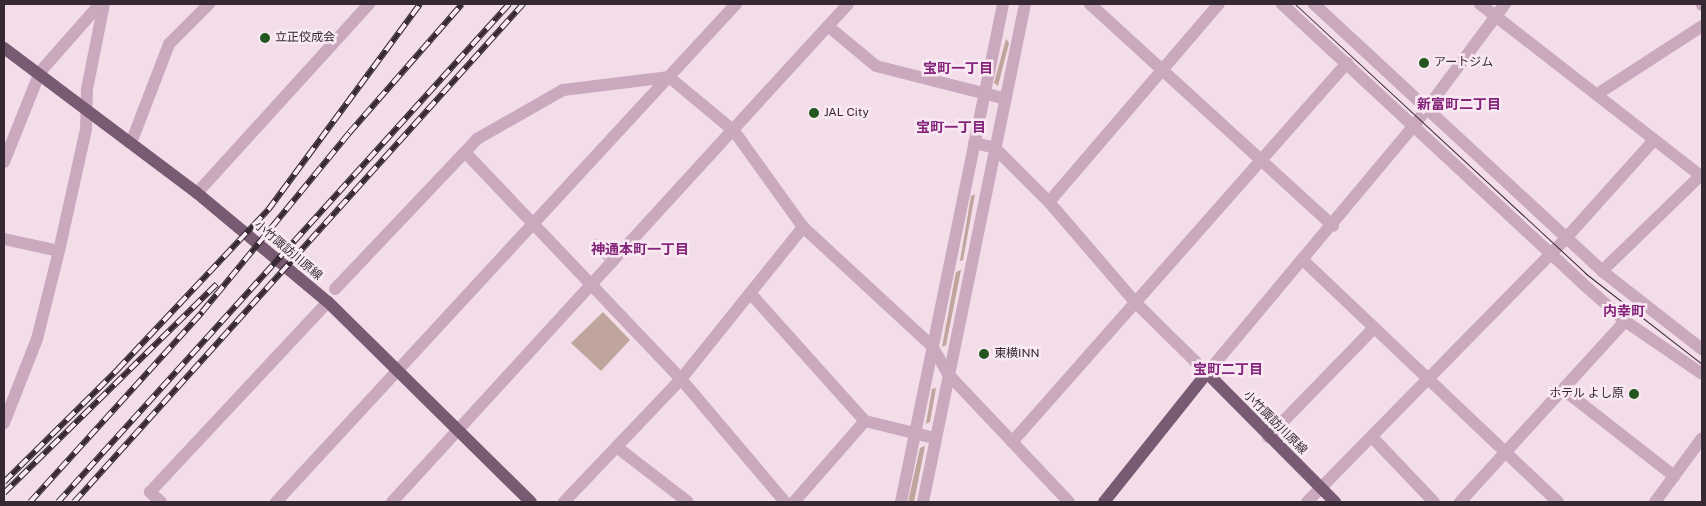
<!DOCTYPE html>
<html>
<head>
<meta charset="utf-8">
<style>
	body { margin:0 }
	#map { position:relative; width:1706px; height:506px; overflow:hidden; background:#f2dde9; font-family:"Public Sans","Noto Sans JP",sans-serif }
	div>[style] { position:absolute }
	.green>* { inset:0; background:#c0a59d }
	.minor>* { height:12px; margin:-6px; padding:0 6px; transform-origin:6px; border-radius:6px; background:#caa9bf }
	.major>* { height:12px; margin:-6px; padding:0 6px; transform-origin:6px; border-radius:6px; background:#785a72 }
	.tram>* { height:1px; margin:-0.5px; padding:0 0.5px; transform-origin:0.5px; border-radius:0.5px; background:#372934 }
	.rail>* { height:5.5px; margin-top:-2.75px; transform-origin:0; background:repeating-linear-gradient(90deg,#f9e9f3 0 11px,#372934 0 22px); box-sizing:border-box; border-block:1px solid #372934 }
	.dots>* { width:14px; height:14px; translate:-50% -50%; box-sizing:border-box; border:2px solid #f9e9f3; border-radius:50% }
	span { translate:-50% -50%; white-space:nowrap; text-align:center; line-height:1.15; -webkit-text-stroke:5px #f9e9f3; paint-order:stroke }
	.poi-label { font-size:12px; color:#372934 }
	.left { translate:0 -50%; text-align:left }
	.right { translate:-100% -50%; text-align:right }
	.street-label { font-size:12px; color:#372934 }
	.neighbourhood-label { font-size:14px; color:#84247a; font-weight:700 }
	.frame { position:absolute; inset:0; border:5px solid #372934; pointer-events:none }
</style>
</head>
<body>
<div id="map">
	<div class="green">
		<div style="clip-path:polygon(1006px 39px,1009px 43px,998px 86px,994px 83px)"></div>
		<div style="clip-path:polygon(975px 194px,963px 260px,960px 261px,971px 196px)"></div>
		<div style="clip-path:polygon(961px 270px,946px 345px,942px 347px,956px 272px)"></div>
		<div style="clip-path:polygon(603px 312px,630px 340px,601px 371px,571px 343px)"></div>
		<div style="clip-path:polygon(936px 388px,930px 422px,926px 424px,932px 389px)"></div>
		<div style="clip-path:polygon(925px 446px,914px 502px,908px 502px,920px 448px)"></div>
	</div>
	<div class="minor">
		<div style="left:1090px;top:4px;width:329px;rotate:42.4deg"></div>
		<div style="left:1282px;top:4px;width:410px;rotate:42.9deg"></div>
		<div style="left:1582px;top:283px;width:57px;rotate:41.5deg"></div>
		<div style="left:1625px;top:321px;width:93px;rotate:34.5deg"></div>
		<div style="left:1314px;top:4px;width:393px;rotate:42.8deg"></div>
		<div style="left:1602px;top:271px;width:127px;rotate:38deg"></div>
		<div style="left:1480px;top:4px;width:281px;rotate:37.9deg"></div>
		<div style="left:1702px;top:4px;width:1px;rotate:90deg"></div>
		<div style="left:829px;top:27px;width:61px;rotate:39.7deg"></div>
		<div style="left:876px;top:66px;width:134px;rotate:14.2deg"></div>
		<div style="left:1599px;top:93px;width:123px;rotate:-33deg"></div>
		<div style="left:131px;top:143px;width:106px;rotate:-69deg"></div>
		<div style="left:169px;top:44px;width:57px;rotate:-45deg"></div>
		<div style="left:974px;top:143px;width:22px;rotate:13deg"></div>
		<div style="left:995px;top:148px;width:76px;rotate:45deg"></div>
		<div style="left:1049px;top:202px;width:133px;rotate:49.3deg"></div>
		<div style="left:1136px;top:303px;width:100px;rotate:44.6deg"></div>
		<div style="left:1207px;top:373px;width:321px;rotate:-50.1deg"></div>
		<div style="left:1413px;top:127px;width:154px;rotate:-53.2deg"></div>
		<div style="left:4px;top:162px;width:97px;rotate:-68.2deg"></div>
		<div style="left:40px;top:72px;width:91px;rotate:-48.6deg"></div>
		<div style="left:197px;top:193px;width:256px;rotate:-47.7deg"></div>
		<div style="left:1049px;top:202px;width:261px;rotate:-49.4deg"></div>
		<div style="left:4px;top:239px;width:56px;rotate:12.3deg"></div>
		<div style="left:596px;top:245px;width:23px;rotate:41deg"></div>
		<div style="left:1304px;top:261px;width:350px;rotate:43.5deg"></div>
		<div style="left:1602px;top:271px;width:139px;rotate:-44.1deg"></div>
		<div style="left:335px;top:289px;width:189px;rotate:-46.5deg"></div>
		<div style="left:750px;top:293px;width:172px;rotate:48.1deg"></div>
		<div style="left:1564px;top:390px;width:140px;rotate:38deg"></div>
		<div style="left:4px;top:423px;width:90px;rotate:-68.6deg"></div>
		<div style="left:37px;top:339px;width:91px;rotate:-76deg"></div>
		<div style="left:59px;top:251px;width:125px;rotate:-77.5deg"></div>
		<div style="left:86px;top:129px;width:40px;rotate:-88.6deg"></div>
		<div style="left:87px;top:89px;width:87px;rotate:-78.7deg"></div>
		<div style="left:1268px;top:437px;width:152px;rotate:-45.8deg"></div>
		<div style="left:1372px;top:437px;width:90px;rotate:46.4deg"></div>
		<div style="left:1012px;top:442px;width:506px;rotate:-48.53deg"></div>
		<div style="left:618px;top:448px;width:88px;rotate:37.6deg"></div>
		<div style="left:161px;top:502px;width:15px;rotate:-138deg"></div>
		<div style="left:150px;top:492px;width:260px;rotate:-46.9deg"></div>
		<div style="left:276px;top:502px;width:678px;rotate:-47.27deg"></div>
		<div style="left:392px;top:502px;width:675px;rotate:-47.52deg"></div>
		<div style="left:564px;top:502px;width:170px;rotate:-46.4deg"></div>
		<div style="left:681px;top:379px;width:195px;rotate:-51.2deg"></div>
		<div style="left:785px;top:502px;width:161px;rotate:-130.2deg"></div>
		<div style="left:681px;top:379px;width:313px;rotate:-133.6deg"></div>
		<div style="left:465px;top:152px;width:18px;rotate:-47deg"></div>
		<div style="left:477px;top:139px;width:99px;rotate:-29.7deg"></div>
		<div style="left:563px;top:90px;width:107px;rotate:-7deg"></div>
		<div style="left:669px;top:77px;width:85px;rotate:39.7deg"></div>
		<div style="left:734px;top:131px;width:118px;rotate:54.3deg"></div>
		<div style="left:803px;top:227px;width:176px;rotate:42.7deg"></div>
		<div style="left:932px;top:346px;width:32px;rotate:60deg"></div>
		<div style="left:948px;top:374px;width:176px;rotate:46.6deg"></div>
		<div style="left:794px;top:502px;width:108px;rotate:-48.8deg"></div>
		<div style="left:865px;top:421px;width:72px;rotate:13.7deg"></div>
		<div style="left:901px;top:502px;width:508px;rotate:-78.42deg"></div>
		<div style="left:923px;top:502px;width:508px;rotate:-78.42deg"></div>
		<div style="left:1307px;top:502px;width:371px;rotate:-45.5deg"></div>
		<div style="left:1567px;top:237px;width:130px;rotate:-48.1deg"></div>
		<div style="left:1460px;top:502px;width:245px;rotate:-47.6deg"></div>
		<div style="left:1655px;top:502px;width:79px;rotate:-53.7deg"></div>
	</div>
	<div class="major">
		<div style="left:4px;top:48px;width:241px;rotate:36.9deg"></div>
		<div style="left:197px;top:193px;width:170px;rotate:39.8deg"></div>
		<div style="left:328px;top:302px;width:285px;rotate:44.6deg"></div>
		<div style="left:1104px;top:502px;width:165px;rotate:-51.4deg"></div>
		<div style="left:1207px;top:373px;width:182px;rotate:45.2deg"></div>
	</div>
	<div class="tram">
		<div style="left:1295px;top:4px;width:396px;rotate:42.8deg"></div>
		<div style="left:1585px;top:273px;width:148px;rotate:37.9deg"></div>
	</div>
	<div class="rail">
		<div style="left:4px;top:482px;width:161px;rotate:-44.7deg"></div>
		<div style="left:118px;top:369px;width:219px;rotate:-46.7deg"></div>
		<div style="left:268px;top:210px;width:256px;rotate:-53.6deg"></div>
		<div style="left:4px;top:493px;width:298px;rotate:-44.5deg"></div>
		<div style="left:30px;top:502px;width:256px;rotate:-47.8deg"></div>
		<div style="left:202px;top:312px;width:232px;rotate:-50.6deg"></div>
		<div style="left:349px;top:133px;width:171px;rotate:-48.8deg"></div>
		<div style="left:58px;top:502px;width:672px;rotate:-47.84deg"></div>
		<div style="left:74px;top:502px;width:671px;rotate:-47.96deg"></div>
	</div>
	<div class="dots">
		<div style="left:265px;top:38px;background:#23571f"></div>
		<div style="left:1424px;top:63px;background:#23571f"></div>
		<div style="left:814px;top:113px;background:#23571f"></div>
		<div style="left:984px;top:354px;background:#23571f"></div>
		<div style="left:1634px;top:394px;background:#23571f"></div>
	</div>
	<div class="poi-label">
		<span class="left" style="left:275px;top:38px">立正佼成会</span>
		<span class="left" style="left:1434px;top:63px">アートジム</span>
		<span class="left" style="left:824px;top:113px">JAL City</span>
		<span class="left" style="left:994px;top:354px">東横INN</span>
		<span class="right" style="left:1624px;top:394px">ホテル よし原</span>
	</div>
	<div class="street-label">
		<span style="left:288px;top:251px;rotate:40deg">小竹諏訪川原線</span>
		<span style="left:1275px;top:423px;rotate:45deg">小竹諏訪川原線</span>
	</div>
	<div class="neighbourhood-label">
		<span style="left:958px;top:68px">宝町一丁目</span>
		<span style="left:1459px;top:104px">新富町二丁目</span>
		<span style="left:951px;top:127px">宝町一丁目</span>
		<span style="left:640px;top:249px">神通本町一丁目</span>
		<span style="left:1624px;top:311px">内幸町</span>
		<span style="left:1228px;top:369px">宝町二丁目</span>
	</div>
	<div class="frame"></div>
</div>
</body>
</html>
